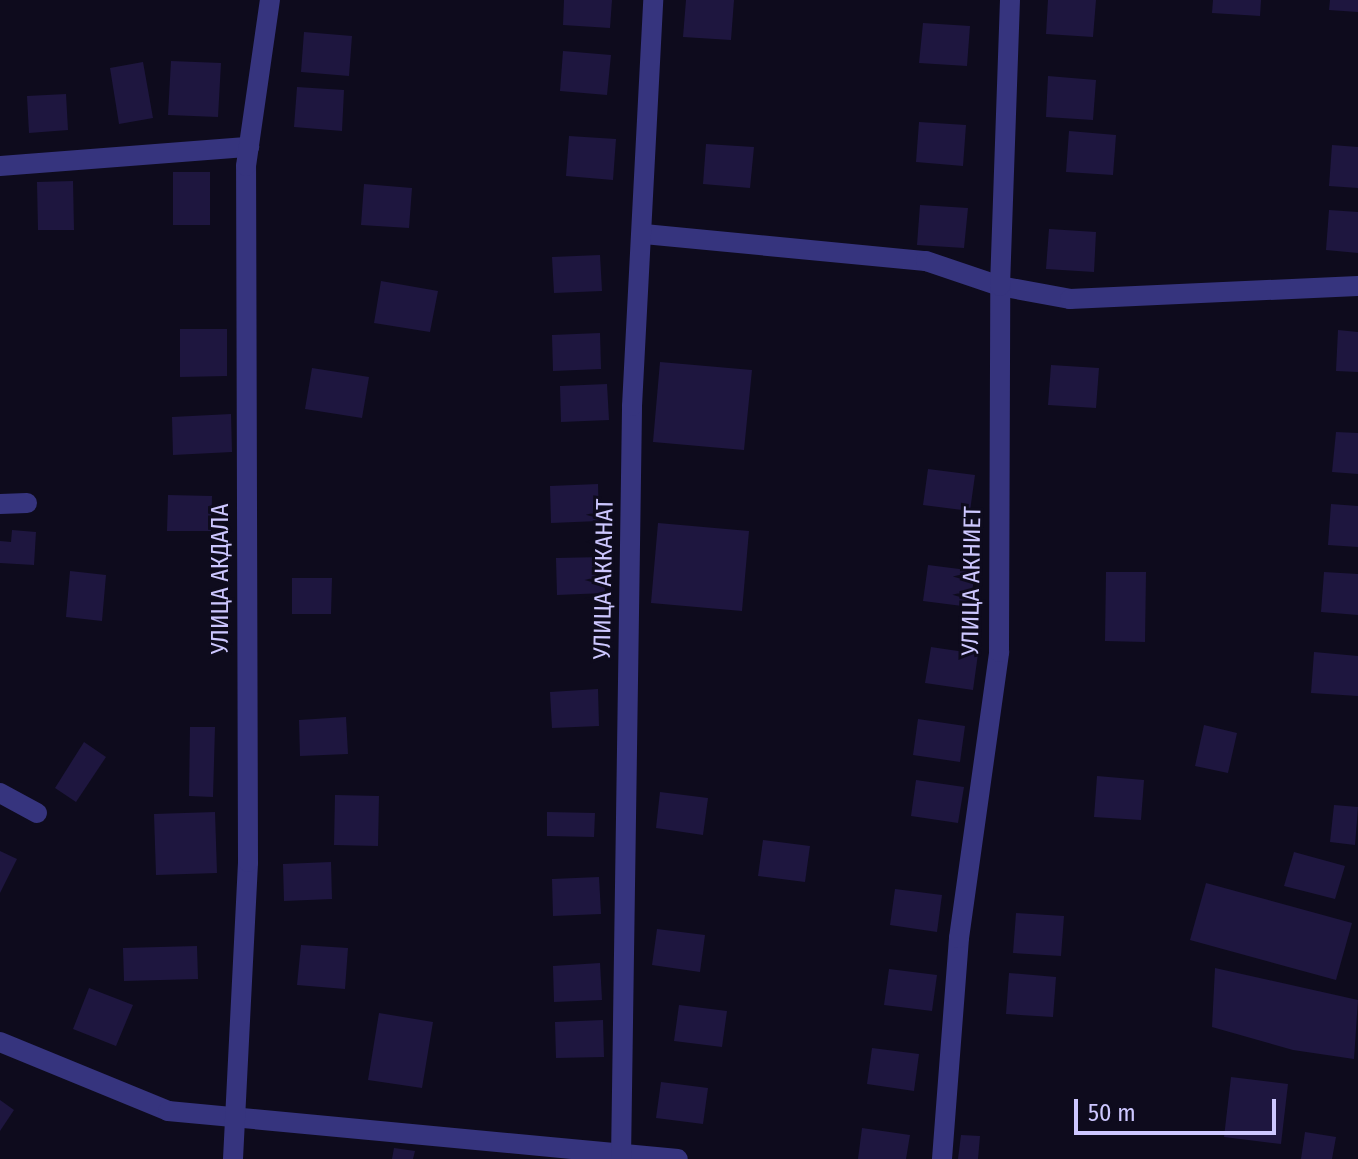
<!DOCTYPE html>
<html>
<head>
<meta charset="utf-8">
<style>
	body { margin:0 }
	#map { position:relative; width:1358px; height:1159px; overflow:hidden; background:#0e0b1d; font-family:"Fira Sans Condensed",sans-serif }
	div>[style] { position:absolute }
	.building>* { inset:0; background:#1e163f }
	.minor>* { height:20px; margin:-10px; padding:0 10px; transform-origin:10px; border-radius:10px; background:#36347e }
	span { translate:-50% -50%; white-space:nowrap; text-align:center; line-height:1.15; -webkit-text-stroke:6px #0e0b1d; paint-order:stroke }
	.street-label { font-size:24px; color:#cdc7ff }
	.scale { position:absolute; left:1074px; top:1099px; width:202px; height:36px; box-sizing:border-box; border:4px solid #cdc7ff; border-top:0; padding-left:10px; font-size:24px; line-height:28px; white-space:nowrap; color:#cdc7ff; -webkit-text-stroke:6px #0e0b1d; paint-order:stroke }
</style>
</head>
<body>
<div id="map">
	<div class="building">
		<div style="clip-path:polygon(564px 0,612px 0,610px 28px,563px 25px)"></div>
		<div style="clip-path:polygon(686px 0,734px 0,731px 40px,683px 37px)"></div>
		<div style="clip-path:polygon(1048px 0,1096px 0,1093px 37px,1046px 34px)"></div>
		<div style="clip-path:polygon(1213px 0,1261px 0,1260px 16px,1212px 13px)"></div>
		<div style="clip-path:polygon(1330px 0,1358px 0,1358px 12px,1329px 10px)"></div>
		<div style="clip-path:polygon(923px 23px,970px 26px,967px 66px,919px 63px)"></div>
		<div style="clip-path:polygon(304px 32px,352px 36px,349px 76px,301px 72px)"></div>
		<div style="clip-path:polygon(563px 51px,611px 55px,607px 95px,560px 91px)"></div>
		<div style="clip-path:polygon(171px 61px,221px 63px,218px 117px,168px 115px)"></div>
		<div style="clip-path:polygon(143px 62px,153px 118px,119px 124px,110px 68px)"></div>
		<div style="clip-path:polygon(1048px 76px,1096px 80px,1093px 120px,1046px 117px)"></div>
		<div style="clip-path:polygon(297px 87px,344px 90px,342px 131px,294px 127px)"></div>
		<div style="clip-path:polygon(66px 94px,68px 130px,29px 133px,27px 96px)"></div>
		<div style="clip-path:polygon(919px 122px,966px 125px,963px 166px,916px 162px)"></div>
		<div style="clip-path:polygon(1069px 131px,1116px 135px,1113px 175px,1066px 172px)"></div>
		<div style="clip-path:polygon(569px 136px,616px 139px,613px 180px,566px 176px)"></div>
		<div style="clip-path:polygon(706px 144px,754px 147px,750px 188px,703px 184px)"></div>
		<div style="clip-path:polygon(1332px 145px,1358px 147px,1358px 188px,1329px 186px)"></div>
		<div style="clip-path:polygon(173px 172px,210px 172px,210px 225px,173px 225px)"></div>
		<div style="clip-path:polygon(73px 181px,74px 230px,38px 230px,37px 182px)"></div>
		<div style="clip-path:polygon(364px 184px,412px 188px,409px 228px,361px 225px)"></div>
		<div style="clip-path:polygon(920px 205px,968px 208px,964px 248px,917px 245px)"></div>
		<div style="clip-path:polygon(1329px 210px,1358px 212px,1358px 253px,1326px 250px)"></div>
		<div style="clip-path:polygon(1049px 229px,1096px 232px,1094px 272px,1046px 269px)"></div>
		<div style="clip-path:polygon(600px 255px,602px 291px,554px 293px,552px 257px)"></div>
		<div style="clip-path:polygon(381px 281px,438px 291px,430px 332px,374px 323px)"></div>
		<div style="clip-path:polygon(180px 329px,227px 329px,227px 376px,180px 377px)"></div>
		<div style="clip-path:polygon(1338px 330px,1358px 332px,1358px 372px,1336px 371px)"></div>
		<div style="clip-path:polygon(600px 333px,601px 369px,553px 371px,552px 335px)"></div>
		<div style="clip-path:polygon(660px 362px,752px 370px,744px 450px,653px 442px)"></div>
		<div style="clip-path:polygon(1051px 365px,1099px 368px,1096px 408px,1048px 405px)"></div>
		<div style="clip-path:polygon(312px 368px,369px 377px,362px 418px,305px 409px)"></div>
		<div style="clip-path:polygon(607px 384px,609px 420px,561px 422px,560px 386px)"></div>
		<div style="clip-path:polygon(231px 414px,232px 452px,173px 455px,172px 417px)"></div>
		<div style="clip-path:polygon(1336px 432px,1358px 433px,1358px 474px,1332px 472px)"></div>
		<div style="clip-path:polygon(928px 469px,975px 475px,970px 511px,923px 505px)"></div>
		<div style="clip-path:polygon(598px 484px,599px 521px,551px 523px,550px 486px)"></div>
		<div style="clip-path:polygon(168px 495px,212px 496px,211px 531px,167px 531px)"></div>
		<div style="clip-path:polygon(1331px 504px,1358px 506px,1358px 547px,1328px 545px)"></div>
		<div style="clip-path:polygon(658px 523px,749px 531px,742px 611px,651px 603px)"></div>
		<div style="clip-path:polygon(12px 530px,36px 532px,34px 565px,0 563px,0 541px,11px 542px)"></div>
		<div style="clip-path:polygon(604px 557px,605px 593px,557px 595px,556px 558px)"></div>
		<div style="clip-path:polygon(928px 565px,975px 571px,970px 607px,923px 601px)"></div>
		<div style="clip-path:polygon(70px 571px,106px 575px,102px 621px,66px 617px)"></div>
		<div style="clip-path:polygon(1106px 572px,1146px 572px,1145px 642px,1105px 641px)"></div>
		<div style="clip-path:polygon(1324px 572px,1358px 574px,1358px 615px,1321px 612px)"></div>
		<div style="clip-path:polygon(292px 578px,332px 578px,331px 614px,292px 614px)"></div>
		<div style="clip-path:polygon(931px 647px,978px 654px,973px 690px,925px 683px)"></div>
		<div style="clip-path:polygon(1314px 652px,1358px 656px,1358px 696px,1311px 693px)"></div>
		<div style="clip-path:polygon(598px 689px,599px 726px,552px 728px,550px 692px)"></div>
		<div style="clip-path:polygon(346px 717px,348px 754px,300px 756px,299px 720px)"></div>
		<div style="clip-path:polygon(918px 719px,965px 726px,960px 762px,913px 755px)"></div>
		<div style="clip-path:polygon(1204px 725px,1237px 733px,1228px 773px,1195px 766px)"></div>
		<div style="clip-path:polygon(190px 727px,215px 727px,213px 797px,189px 796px)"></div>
		<div style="clip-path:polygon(84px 742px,106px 757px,76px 802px,55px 788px)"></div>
		<div style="clip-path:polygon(1097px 776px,1144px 780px,1141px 820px,1094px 817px)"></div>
		<div style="clip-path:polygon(916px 780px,964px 787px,958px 823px,911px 816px)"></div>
		<div style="clip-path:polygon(660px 792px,708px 798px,703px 835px,656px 828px)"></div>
		<div style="clip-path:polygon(335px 795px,379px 796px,378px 846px,334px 845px)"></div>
		<div style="clip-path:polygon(1334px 805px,1358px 807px,1355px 845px,1330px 842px)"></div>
		<div style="clip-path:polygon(215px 812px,217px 873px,156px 875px,154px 814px)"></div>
		<div style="clip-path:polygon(547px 812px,595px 813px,594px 837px,547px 836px)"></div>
		<div style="clip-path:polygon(763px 840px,810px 846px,805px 882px,758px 876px)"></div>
		<div style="clip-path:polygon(0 851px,17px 859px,0 893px)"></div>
		<div style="clip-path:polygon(1294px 852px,1345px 866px,1335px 899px,1284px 886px)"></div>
		<div style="clip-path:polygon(331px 862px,332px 899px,284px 901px,283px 864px)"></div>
		<div style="clip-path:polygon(599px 877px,601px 914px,553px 916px,552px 879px)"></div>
		<div style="clip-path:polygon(1206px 883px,1352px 923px,1336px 980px,1190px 940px)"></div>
		<div style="clip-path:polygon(895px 889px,942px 895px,937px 932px,890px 925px)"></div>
		<div style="clip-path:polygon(1016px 913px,1064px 916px,1061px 956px,1013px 953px)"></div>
		<div style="clip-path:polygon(657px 929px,705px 935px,700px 972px,652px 965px)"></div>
		<div style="clip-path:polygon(301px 945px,348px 948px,345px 989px,297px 985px)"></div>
		<div style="clip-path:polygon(197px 946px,198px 979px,124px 981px,123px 948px)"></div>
		<div style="clip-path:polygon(600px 963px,602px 1000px,554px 1002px,553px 966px)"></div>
		<div style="clip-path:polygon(1215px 968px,1358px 1000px,1354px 1059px,1293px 1050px,1212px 1027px)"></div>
		<div style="clip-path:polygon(889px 969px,937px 975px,932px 1011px,884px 1005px)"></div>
		<div style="clip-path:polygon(1009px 973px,1056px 977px,1053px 1017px,1006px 1014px)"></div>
		<div style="clip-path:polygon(89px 988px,133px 1005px,116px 1046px,73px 1029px)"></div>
		<div style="clip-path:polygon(679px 1005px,727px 1011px,722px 1047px,674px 1041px)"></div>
		<div style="clip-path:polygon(379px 1013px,433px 1022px,422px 1088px,368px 1080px)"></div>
		<div style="clip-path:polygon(603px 1020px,604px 1057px,556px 1058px,555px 1022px)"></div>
		<div style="clip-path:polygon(872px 1048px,919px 1054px,914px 1091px,867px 1084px)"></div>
		<div style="clip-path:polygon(1231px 1077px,1288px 1084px,1281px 1144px,1224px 1137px)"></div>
		<div style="clip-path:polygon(661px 1082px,708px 1088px,703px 1124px,656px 1118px)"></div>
		<div style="clip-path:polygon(0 1100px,14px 1110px,0 1131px)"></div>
		<div style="clip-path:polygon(862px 1128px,910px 1135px,906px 1159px,858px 1159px)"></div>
		<div style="clip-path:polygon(1305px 1132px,1336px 1137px,1332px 1159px,1301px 1159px)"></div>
		<div style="clip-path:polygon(961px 1135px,980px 1136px,978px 1159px,958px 1159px)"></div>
		<div style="clip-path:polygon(394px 1148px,415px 1151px,413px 1159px,392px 1159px)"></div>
	</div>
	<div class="minor">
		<div style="left:0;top:166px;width:250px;rotate:-4.4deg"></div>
		<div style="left:644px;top:234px;width:283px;rotate:5.5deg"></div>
		<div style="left:926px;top:261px;width:78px;rotate:18.7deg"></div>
		<div style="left:1000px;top:286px;width:71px;rotate:10.5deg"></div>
		<div style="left:1070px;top:299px;width:288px;rotate:-2.6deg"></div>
		<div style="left:0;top:504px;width:27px;rotate:-2deg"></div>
		<div style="left:0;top:793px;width:42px;rotate:28.4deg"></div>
		<div style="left:0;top:1042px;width:182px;rotate:22.3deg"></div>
		<div style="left:168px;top:1111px;width:512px;rotate:5.38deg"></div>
		<div style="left:233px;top:1159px;width:297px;rotate:-87.1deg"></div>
		<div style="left:248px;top:862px;width:696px;rotate:-90.16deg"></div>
		<div style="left:246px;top:166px;width:168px;rotate:-81.8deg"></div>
		<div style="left:621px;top:1159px;width:753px;rotate:-89.16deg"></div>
		<div style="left:632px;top:406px;width:407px;rotate:-87deg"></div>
		<div style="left:942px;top:1159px;width:222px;rotate:-85.6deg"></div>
		<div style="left:959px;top:938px;width:289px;rotate:-82deg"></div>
		<div style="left:999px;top:652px;width:366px;rotate:-89.8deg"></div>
		<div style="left:1000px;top:286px;width:286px;rotate:-88deg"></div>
	</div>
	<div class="street-label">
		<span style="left:221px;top:579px;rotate:-90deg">УЛИЦА АКДАЛА</span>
		<span style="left:604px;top:579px;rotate:-89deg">УЛИЦА АККАНАТ</span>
		<span style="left:972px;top:581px;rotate:-89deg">УЛИЦА АКНИЕТ</span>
	</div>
	<div class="scale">50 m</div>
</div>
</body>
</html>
